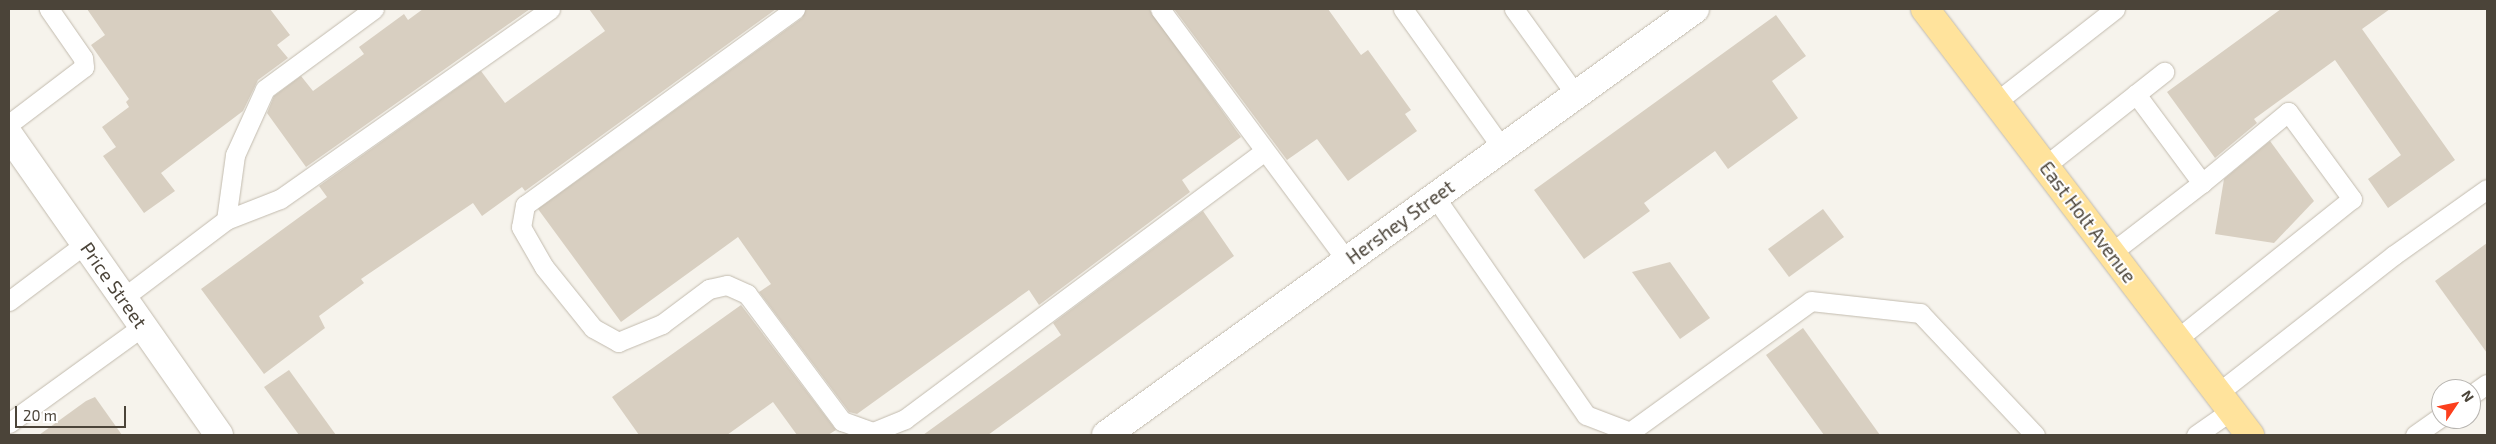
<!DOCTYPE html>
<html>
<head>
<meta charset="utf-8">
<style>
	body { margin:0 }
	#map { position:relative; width:2496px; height:444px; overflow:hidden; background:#f6f3ec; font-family:"Exo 2",sans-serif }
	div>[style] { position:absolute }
	.building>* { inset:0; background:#d8cfc1 }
	.roads { filter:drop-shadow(0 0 1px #c2bbae) drop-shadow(0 0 1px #c2bbae) }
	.lane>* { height:19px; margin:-9.5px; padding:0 9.5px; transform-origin:9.5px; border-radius:9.5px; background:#fff }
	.street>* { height:28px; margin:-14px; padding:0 14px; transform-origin:14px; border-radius:14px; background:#fff }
	.primary>* { height:28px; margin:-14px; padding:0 14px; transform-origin:14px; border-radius:14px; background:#ffe39c }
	span { translate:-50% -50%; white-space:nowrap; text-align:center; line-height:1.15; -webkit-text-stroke:4px #fff; paint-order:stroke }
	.street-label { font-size:19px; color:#4b4439 }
	.frame { position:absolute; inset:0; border:10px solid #4b4439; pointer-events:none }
	.north { position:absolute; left:2431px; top:379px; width:50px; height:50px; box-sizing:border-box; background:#fff; border:1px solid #b7b4b0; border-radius:50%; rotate:56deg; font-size:14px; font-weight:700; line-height:20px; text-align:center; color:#4b4439 }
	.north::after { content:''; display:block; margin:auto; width:18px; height:22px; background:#fc3f1d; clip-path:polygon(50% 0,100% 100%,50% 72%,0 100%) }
	.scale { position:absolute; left:15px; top:406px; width:111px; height:22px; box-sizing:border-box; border:2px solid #4b4439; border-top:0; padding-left:6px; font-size:15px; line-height:18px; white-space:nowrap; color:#4b4439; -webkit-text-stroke:4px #fff; paint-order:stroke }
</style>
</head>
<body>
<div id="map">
	<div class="building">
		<div style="clip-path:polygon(87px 9px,270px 9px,290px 35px,277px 45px,288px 58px,258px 80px,243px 111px,161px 173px,175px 191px,144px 213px,103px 156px,116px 147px,102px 127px,129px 107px,126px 102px,129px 99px,91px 45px,105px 35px)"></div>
		<div style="clip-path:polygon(423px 9px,530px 9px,306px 167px,267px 113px,274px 96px,301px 76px,313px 91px,364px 54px,359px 47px,404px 14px,408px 20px)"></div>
		<div style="clip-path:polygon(589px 9px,776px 9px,525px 191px,522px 187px,482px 216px,473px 203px,361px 279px,364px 283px,319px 316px,325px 328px,264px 374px,201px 289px,327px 197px,319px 186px,481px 71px,505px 103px,605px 31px)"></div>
		<div style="clip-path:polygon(806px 9px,1149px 9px,1241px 137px,1182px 180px,1190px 192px,1039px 305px,1029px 290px,857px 414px,849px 412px,759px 292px,771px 284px,738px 237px,621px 322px,538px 209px,802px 18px)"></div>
		<div style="clip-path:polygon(1174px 9px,1328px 9px,1361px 55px,1368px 50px,1411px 110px,1405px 114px,1417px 131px,1348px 181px,1317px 139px,1287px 160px)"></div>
		<div style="clip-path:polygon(2281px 9px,2390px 9px,2362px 29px,2455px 160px,2388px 208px,2368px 179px,2401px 155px,2335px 60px,2254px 119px,2257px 123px,2215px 158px,2167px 92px)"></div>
		<div style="clip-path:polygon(1776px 15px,1806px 56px,1772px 81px,1798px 118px,1728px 169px,1715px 151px,1644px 203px,1650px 211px,1584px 259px,1534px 190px)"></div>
		<div style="clip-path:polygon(2270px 141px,2314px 201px,2274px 243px,2215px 234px,2224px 179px)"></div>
		<div style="clip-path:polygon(1823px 209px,1844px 237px,1789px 277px,1768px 249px)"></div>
		<div style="clip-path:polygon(1203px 211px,1234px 256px,988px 435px,923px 435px,1061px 335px,1053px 323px)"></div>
		<div style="clip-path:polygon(2487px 243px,2487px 353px,2435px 281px)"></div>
		<div style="clip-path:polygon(1670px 262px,1710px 318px,1680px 339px,1632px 272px)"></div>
		<div style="clip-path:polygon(741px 305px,836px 430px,828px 435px,797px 435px,773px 402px,727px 435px,639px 435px,612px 397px)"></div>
		<div style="clip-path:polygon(1803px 328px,1880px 435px,1824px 435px,1766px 355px)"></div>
		<div style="clip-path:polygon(289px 370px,336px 435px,299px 435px,264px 387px)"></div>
		<div style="clip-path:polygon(95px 397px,122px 435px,39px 435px,86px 401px)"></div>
	</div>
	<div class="roads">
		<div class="lane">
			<div style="left:795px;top:9px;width:334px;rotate:144deg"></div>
			<div style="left:525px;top:205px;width:22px;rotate:100deg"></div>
			<div style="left:521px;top:227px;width:46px;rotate:60.1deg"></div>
			<div style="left:544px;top:267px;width:78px;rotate:51.2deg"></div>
			<div style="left:593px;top:328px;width:29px;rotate:29deg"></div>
			<div style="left:618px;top:342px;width:48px;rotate:-22.2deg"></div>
			<div style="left:662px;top:324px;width:59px;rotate:-36.7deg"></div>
			<div style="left:709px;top:289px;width:18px;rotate:-13deg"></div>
			<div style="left:727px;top:285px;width:22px;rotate:24deg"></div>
			<div style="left:747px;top:294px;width:159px;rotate:53.2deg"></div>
			<div style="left:842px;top:421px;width:33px;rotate:20deg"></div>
			<div style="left:873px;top:432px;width:35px;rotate:-22deg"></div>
			<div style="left:905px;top:419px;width:448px;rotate:-36.7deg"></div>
			<div style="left:1160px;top:9px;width:314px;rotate:53.4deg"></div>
			<div style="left:1403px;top:9px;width:171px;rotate:54.5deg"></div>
			<div style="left:1514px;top:9px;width:106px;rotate:54.2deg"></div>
			<div style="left:1996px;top:102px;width:151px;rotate:-38deg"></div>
			<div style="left:9px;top:124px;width:94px;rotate:-37.2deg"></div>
			<div style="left:84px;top:67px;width:9px;rotate:-96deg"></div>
			<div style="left:83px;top:58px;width:60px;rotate:-124.8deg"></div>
			<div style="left:2045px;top:166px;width:152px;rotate:-38.3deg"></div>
			<div style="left:1435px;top:197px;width:265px;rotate:55.3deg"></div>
			<div style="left:1586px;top:415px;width:47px;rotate:21.1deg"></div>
			<div style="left:226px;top:220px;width:66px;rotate:-82.1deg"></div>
			<div style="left:235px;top:155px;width:72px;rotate:-65.6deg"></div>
			<div style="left:265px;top:89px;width:135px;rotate:-36.3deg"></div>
			<div style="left:2111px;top:253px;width:115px;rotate:-37.6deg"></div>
			<div style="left:2202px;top:183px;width:111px;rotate:-126.6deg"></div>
			<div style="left:123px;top:298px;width:129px;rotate:-37.1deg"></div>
			<div style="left:226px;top:220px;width:58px;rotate:-21.3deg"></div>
			<div style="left:280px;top:199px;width:330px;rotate:-35.1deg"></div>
			<div style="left:9px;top:301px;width:95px;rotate:-36.9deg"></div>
			<div style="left:2177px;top:339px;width:224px;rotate:-38.7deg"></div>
			<div style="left:2352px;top:199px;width:108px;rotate:-126.3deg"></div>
			<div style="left:2288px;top:112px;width:112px;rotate:140.5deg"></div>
			<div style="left:2218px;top:393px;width:224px;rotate:-38.1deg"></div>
			<div style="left:2394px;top:255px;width:114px;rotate:-35.4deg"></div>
			<div style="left:2471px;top:395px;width:19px;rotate:-35deg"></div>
			<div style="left:9px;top:423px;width:165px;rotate:-35.9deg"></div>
			<div style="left:1632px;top:435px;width:4px;rotate:-124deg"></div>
			<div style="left:1630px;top:432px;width:223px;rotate:-35.9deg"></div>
			<div style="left:1811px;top:301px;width:110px;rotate:6.3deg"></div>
			<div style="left:1920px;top:313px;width:168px;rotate:46.7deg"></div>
			<div style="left:2196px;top:435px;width:44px;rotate:-34.8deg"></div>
			<div style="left:2415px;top:435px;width:32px;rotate:-35deg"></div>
		</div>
		<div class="street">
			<div style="left:9px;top:135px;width:366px;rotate:55deg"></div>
			<div style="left:1106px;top:435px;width:727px;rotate:-35.88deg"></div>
		</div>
		<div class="primary">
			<div style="left:1925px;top:9px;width:536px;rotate:52.66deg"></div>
		</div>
	</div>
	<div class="street-label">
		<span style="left:1400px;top:222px;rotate:-36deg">Hershey Street</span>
		<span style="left:2088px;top:222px;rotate:53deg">East Holt Avenue</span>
		<span style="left:114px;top:285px;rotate:55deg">Price Street</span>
	</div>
	<div class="frame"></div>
	<div class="north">N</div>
	<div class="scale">20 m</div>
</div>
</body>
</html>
